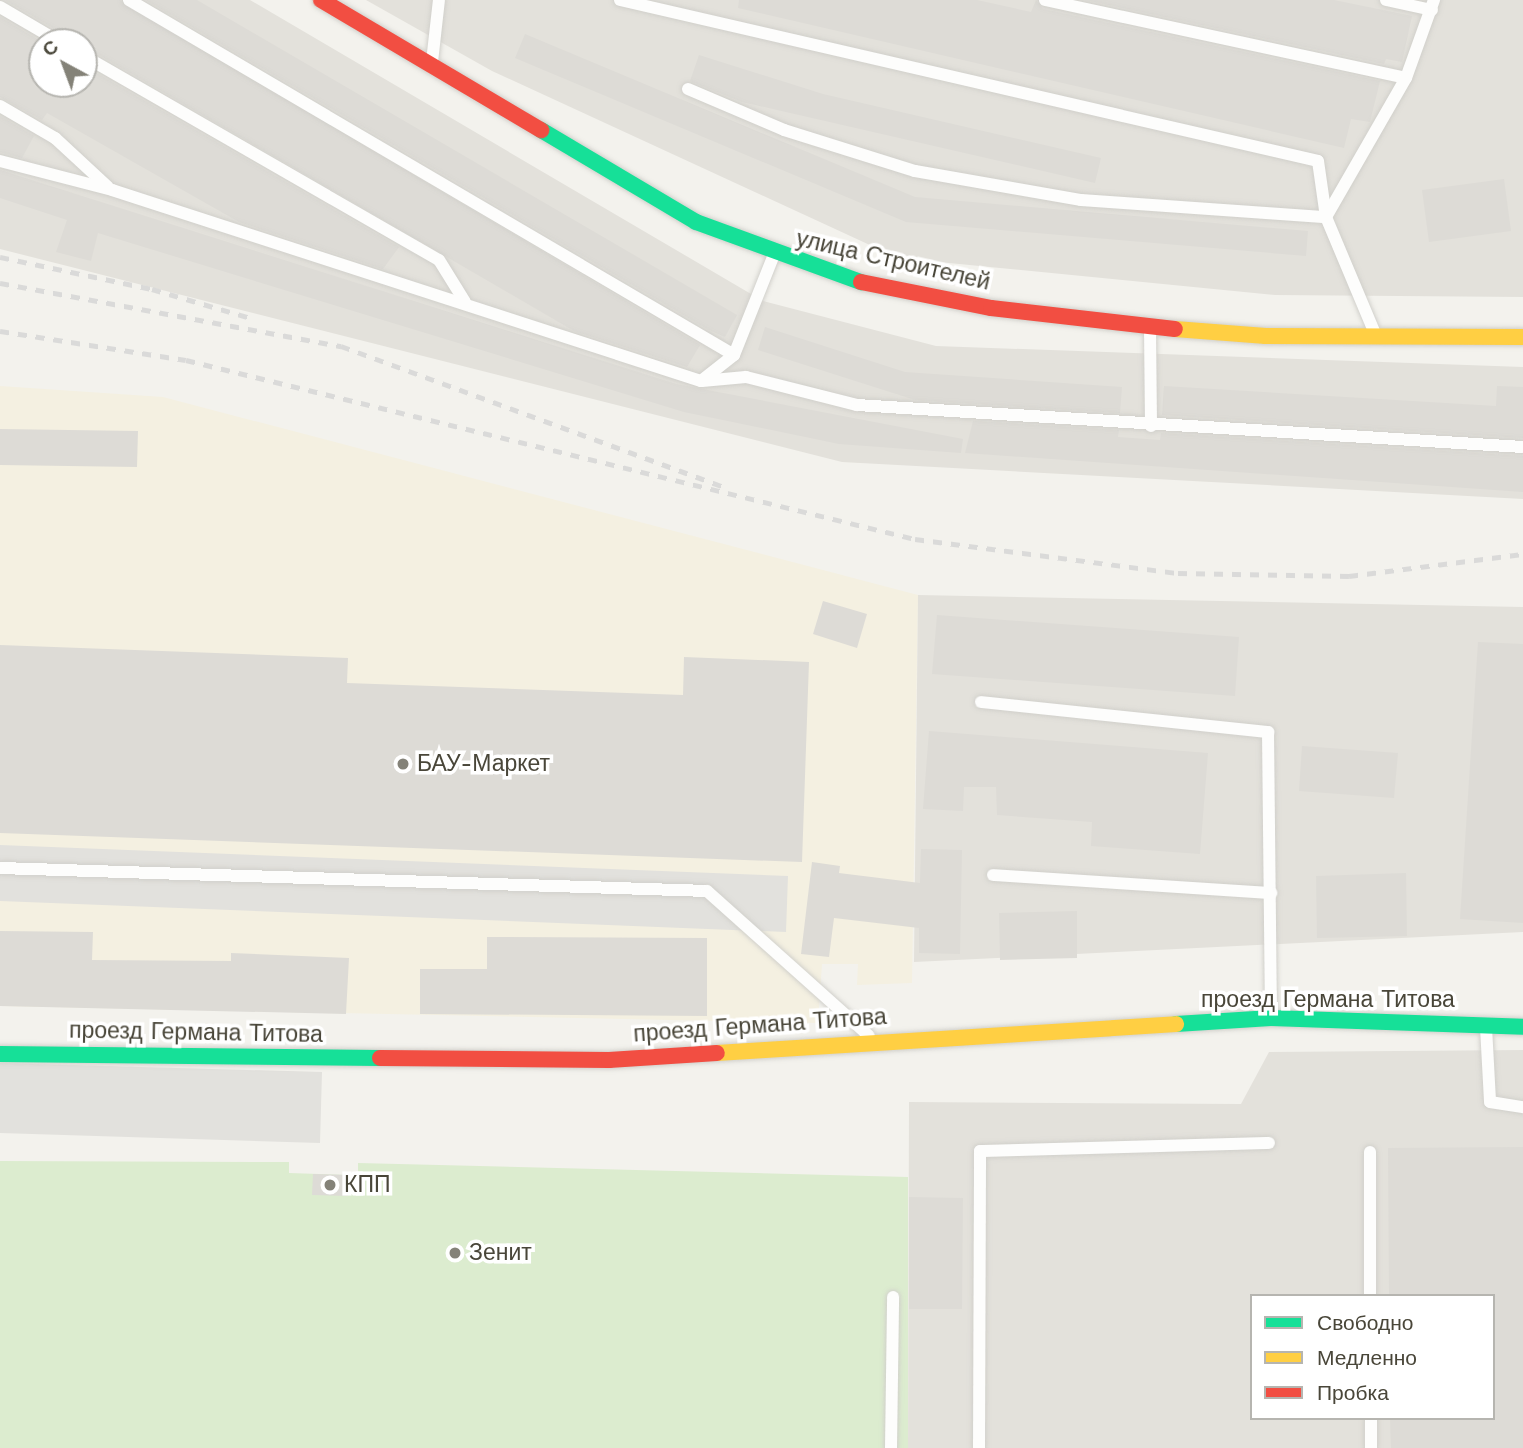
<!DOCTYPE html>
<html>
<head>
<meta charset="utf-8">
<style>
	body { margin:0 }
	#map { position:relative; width:1523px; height:1448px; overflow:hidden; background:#f3f2ed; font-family:"Work Sans",sans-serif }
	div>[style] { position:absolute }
	.commercial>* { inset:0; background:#f4f0e1 }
	.industrial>* { inset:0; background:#e3e1db }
	.green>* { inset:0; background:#dceccf }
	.parking>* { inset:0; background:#e2e1dd }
	.building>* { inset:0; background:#dddbd6 }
	.roads { filter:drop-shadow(0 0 2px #d1d0cb) drop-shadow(0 0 2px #d1d0cb) }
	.lane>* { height:12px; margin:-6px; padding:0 6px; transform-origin:6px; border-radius:6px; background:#fdfdfc }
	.fast>* { height:16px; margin:-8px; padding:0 8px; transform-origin:8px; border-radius:8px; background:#16e098 }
	.slow>* { height:16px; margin:-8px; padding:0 8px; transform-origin:8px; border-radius:8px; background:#ffcf43 }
	.jam>* { height:16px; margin:-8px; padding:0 8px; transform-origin:8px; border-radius:8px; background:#f24e42 }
	.rail>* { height:5px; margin-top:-2.5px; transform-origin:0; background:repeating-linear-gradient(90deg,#dadad9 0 9px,transparent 0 18px) }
	.dots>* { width:19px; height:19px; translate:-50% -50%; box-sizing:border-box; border:4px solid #fff; border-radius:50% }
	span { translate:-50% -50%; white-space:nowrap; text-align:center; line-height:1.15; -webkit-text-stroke:7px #fff; paint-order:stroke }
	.street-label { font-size:23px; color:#494639 }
	.poi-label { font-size:23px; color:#494639 }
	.left { translate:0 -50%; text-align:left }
	.legend { position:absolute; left:1250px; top:1294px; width:245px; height:126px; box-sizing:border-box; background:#fff; border:2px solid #b6b5b0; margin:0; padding:9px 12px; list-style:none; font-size:21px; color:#494639 }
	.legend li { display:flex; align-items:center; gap:14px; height:35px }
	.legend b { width:35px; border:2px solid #b6b5b0 }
	.north { position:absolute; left:28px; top:28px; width:70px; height:70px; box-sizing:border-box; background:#fff; border:2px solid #b6b5b0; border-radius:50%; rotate:319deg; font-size:19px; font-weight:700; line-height:28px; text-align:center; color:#494639 }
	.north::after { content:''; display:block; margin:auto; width:24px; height:32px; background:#848278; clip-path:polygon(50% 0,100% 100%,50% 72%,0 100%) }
</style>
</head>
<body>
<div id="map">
	<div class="commercial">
		<div style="clip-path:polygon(0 386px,163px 397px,918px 595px,912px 983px,857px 985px,858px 964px,822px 964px,818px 1023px,0 1006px)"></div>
	</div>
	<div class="industrial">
		<div style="clip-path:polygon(evenodd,0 0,250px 0,763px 301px,936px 346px,1523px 367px,1523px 499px,842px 462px,0 249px,0 0,42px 42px,84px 42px,84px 84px,42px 84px,42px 42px)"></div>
		<div style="clip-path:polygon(366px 0,1523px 0,1523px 297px,1275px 295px,898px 258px,492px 71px)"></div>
		<div style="clip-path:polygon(918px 595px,1523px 607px,1523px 932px,914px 962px)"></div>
		<div style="clip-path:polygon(evenodd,1523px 1050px,1523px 1448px,908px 1448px,909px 1102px,1241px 1104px,1269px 1052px,1523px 1050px,1252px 1296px,1493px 1296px,1493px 1418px,1252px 1418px,1252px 1296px)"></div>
	</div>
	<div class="green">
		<div style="clip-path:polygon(0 1161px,289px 1162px,289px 1173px,349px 1175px,358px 1175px,358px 1163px,908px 1177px,908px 1448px,0 1448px)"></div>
	</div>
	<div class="parking">
		<div style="clip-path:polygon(0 845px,788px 876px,786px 932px,0 901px)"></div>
		<div style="clip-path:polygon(0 1063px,322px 1072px,320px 1143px,0 1133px)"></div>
	</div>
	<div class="building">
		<div style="clip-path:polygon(5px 0,120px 0,700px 345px,687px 367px,574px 331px)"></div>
		<div style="clip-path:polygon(146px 0,197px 0,737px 315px,725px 337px,709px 330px)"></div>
		<div style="clip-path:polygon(739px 0,977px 0,1031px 12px,1036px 0,1043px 9px,1380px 81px,1370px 122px,1351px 119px,1344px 148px,738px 8px)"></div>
		<div style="clip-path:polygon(1086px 0,1334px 0,1412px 16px,1402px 62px,1386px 59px,1384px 64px)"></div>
		<div style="clip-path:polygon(0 17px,42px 42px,42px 84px,84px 84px,84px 66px,399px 247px,383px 269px,239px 222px,47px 113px,42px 120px,0 97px)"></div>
		<div style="clip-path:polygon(525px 34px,915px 197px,1308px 231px,1306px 256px,906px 222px,515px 58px)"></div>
		<div style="clip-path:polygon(699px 55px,823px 94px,1101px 158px,1095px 183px,742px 102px,690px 81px)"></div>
		<div style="clip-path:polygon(0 116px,34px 136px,22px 158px,0 152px)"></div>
		<div style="clip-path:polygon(0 170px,676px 384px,963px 439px,961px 453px,839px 444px,684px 412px,98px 233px,91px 261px,56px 252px,67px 220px,0 198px)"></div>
		<div style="clip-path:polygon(1504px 179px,1511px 231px,1429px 242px,1422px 190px)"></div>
		<div style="clip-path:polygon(765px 327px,905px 372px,1122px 387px,1120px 413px,915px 400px,758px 350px)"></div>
		<div style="clip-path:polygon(1164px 386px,1496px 406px,1497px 386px,1523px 387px,1523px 438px,1162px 415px)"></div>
		<div style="clip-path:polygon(973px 421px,1119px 430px,1118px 437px,1160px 440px,1161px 433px,1523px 456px,1523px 492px,965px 453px)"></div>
		<div style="clip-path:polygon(0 429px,138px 431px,137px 467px,0 465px)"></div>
		<div style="clip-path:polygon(823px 601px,867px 614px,857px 648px,813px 634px)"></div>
		<div style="clip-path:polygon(937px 615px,1239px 637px,1235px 696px,932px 674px)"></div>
		<div style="clip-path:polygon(1478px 642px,1523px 644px,1523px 923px,1460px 919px)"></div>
		<div style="clip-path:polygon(0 645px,348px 658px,347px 683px,683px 695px,684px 657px,809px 662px,802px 862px,0 833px)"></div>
		<div style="clip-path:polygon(929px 731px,1208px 753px,1200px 854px,1091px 846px,1092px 822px,997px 815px,996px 787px,964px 787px,963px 811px,923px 809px)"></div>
		<div style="clip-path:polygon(1302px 746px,1398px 753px,1394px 798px,1299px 791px)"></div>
		<div style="clip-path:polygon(921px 849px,962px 850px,960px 954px,919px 953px,919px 928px,834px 918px,829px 957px,801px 954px,812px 862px,840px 866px,839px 873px,920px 883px)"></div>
		<div style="clip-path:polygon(1406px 873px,1407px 936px,1317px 938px,1316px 876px)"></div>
		<div style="clip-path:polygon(1077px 911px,1077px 958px,1000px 960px,999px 913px)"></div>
		<div style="clip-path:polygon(0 931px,93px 932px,92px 960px,231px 961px,231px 953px,349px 958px,346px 1014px,0 1006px)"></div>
		<div style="clip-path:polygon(487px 937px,707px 938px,707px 1016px,420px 1014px,420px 969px,487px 969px)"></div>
		<div style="clip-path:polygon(1523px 1147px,1523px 1448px,1391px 1448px,1390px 1418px,1493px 1418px,1493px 1296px,1389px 1296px,1388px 1148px)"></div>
		<div style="clip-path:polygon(313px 1174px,349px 1175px,348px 1196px,312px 1195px)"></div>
		<div style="clip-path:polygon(909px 1197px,963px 1198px,962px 1309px,909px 1309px)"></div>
	</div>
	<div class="roads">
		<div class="lane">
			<div style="left:129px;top:0;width:701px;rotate:30.4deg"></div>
			<div style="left:620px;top:0;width:716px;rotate:12.99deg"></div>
			<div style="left:1318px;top:161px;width:57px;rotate:81.9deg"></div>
			<div style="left:1326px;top:217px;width:124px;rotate:67.2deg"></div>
			<div style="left:1045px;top:0;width:369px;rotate:12.2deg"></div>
			<div style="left:1386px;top:0;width:47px;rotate:12.3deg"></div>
			<div style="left:0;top:7px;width:69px;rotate:30.3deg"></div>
			<div style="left:84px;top:56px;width:409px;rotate:29.9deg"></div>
			<div style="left:439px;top:260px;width:49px;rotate:58.2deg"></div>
			<div style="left:432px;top:62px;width:62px;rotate:-83.6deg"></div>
			<div style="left:688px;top:89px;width:104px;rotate:23.1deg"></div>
			<div style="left:784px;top:130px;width:137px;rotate:17.4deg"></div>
			<div style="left:915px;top:171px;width:169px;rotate:9.9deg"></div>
			<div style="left:1081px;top:200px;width:246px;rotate:4deg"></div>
			<div style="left:1326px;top:217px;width:160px;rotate:-60.1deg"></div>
			<div style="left:1406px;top:78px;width:83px;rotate:-70.3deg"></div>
			<div style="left:0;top:106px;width:64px;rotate:30.2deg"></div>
			<div style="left:55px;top:138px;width:72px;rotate:42.8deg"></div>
			<div style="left:0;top:161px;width:116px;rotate:14.5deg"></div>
			<div style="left:112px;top:190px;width:619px;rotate:17.97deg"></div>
			<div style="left:701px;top:381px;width:42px;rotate:-38.2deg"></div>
			<div style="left:734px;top:355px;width:105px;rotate:-68.3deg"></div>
			<div style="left:1150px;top:329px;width:97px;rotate:89.4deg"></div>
			<div style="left:702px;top:381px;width:44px;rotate:-5.2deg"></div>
			<div style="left:746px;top:377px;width:114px;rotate:14.2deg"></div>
			<div style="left:857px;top:405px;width:667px;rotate:3.61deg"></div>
			<div style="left:981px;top:702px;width:289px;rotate:6deg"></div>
			<div style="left:1268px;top:732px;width:282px;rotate:89.4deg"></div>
			<div style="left:0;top:868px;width:707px;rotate:1.86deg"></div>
			<div style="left:707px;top:891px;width:217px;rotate:41.8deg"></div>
			<div style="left:993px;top:875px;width:279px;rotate:3.7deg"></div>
			<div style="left:1486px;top:1027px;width:75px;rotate:86.9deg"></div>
			<div style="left:1490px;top:1102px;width:33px;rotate:9deg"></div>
			<div style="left:1370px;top:1152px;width:144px;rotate:90deg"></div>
			<div style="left:1371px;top:1418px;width:30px;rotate:90deg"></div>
			<div style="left:891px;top:1448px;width:151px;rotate:-89.2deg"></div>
			<div style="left:979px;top:1448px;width:297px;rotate:-89.8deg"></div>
			<div style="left:980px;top:1151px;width:289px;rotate:-1.6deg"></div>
		</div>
		<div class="fast">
			<div style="left:541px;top:130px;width:180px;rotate:30.7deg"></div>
			<div style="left:696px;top:222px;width:176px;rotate:20deg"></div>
			<div style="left:1176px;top:1024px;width:95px;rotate:-3.6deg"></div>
			<div style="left:1271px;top:1018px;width:252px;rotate:2deg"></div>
			<div style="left:0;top:1054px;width:380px;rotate:0.6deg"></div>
		</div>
		<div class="slow">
			<div style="left:1175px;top:329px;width:91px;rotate:4.4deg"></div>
			<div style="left:1266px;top:336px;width:257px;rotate:0.2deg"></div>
			<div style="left:717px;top:1053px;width:460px;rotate:-3.6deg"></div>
		</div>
		<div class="jam">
			<div style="left:321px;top:0;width:256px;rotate:30.6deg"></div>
			<div style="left:861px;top:282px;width:133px;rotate:11.3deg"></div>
			<div style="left:991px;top:308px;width:185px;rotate:6.5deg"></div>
			<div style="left:380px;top:1058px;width:229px;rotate:0.5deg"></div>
			<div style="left:609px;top:1060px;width:108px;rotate:-3.7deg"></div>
		</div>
	</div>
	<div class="rail">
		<div style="left:0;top:257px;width:155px;rotate:11.9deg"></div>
		<div style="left:152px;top:289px;width:106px;rotate:16.4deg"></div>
		<div style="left:0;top:283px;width:347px;rotate:10.5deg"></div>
		<div style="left:341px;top:346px;width:409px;rotate:20.2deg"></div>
		<div style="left:0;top:331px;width:188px;rotate:8.9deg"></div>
		<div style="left:186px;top:360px;width:751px;rotate:13.8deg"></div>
		<div style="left:915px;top:539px;width:265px;rotate:7.4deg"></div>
		<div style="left:1178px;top:573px;width:171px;rotate:1deg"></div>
		<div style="left:1349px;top:576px;width:175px;rotate:-7.2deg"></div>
	</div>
	<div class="dots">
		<div style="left:403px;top:764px;background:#848278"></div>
		<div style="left:330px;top:1185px;background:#848278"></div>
		<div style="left:455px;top:1253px;background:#848278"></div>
	</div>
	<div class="street-label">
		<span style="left:893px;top:261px;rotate:13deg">улица Строителей</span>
		<span style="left:1328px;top:1000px">проезд Германа Титова</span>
		<span style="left:760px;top:1026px;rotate:-4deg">проезд Германа Титова</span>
		<span style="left:196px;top:1033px;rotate:1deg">проезд Германа Титова</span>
	</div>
	<div class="poi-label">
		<span class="left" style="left:417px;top:764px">БАУ-Маркет</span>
		<span class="left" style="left:344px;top:1185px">КПП</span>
		<span class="left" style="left:469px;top:1253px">Зенит</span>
	</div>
	<ul class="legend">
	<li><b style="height:9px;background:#16e098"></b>Свободно</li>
	<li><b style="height:9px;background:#ffcf43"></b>Медленно</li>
	<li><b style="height:9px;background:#f24e42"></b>Пробка</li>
	</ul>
	<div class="north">С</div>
</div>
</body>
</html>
